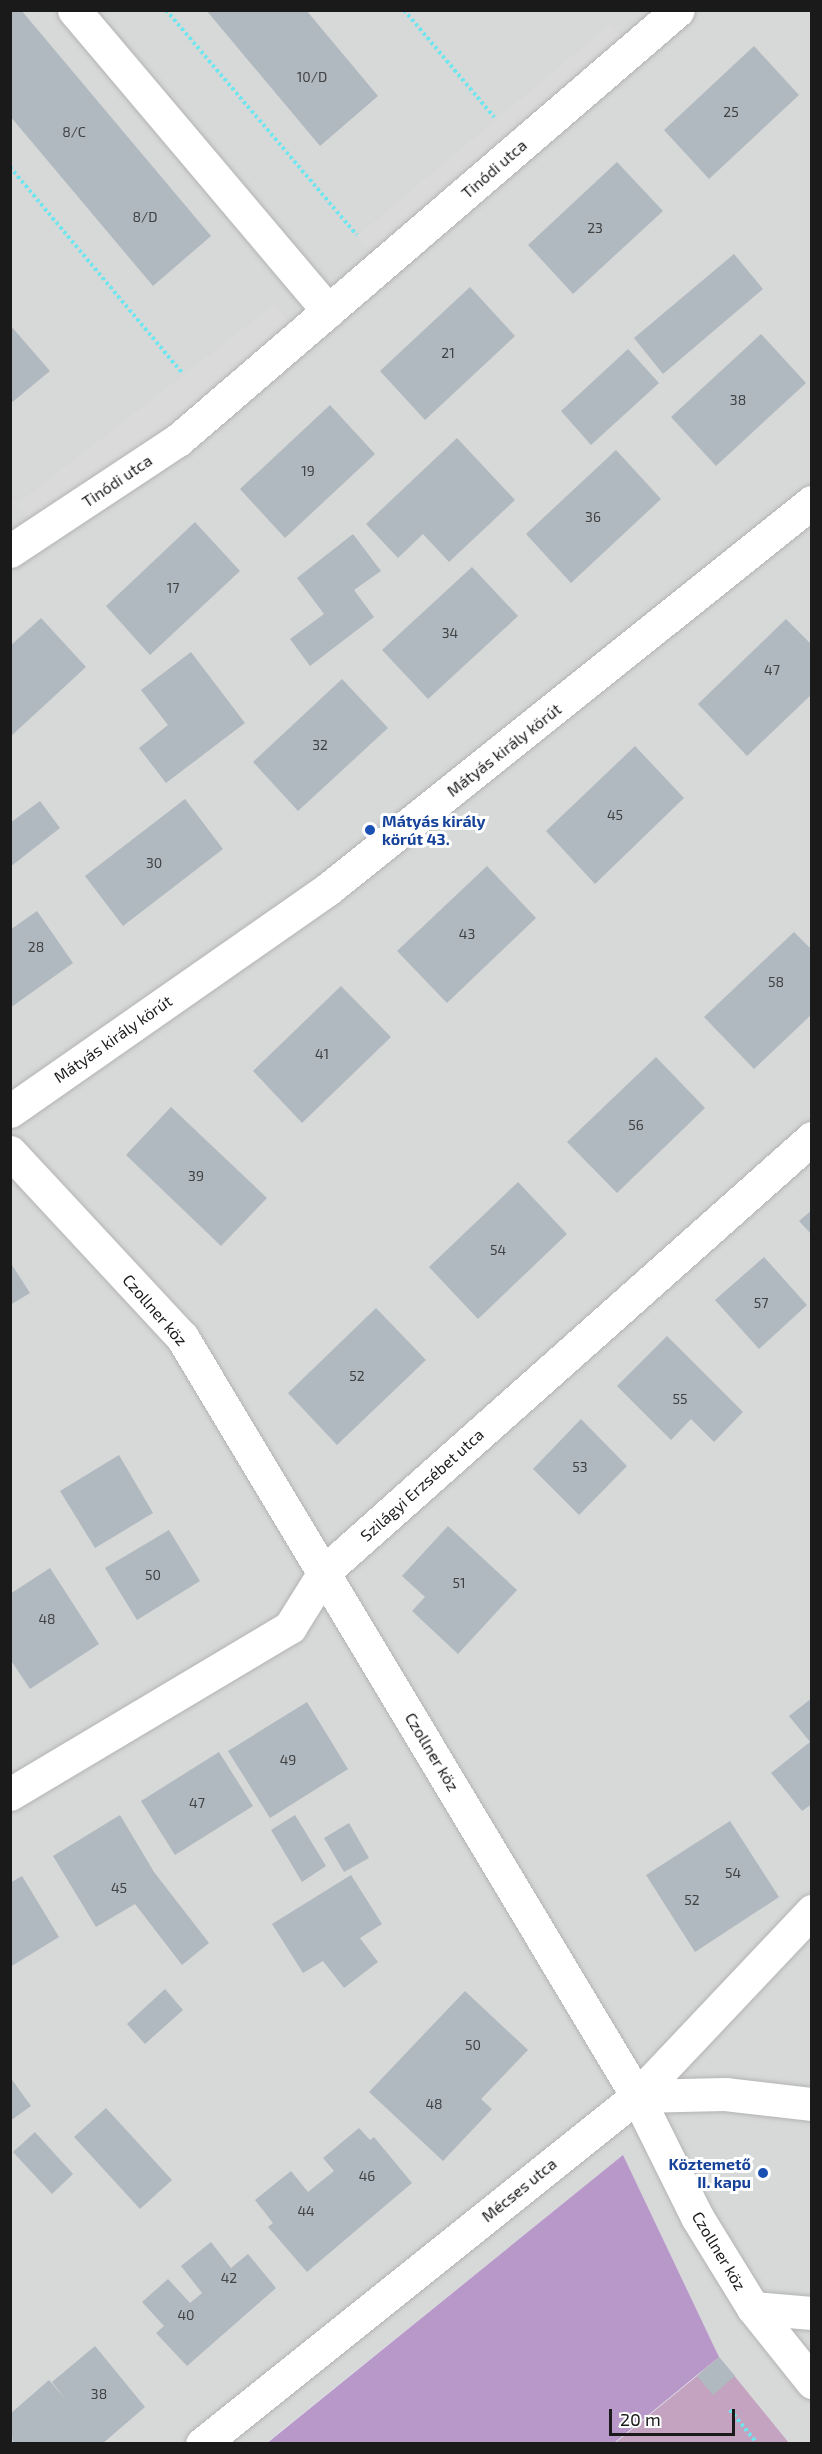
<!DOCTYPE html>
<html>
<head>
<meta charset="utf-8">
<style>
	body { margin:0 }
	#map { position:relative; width:822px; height:2454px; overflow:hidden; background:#e0e4eb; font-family:"Exo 2",sans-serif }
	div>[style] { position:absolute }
	.residential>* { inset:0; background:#d7d8d8 }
	.forest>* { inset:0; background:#b898c8 }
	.cemetery>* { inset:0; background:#c3a3bf }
	.parking>* { inset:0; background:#dadada }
	.building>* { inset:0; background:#b0b9bf }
	.path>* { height:4px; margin-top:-2px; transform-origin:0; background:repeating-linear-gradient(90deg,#6ee6ef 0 3px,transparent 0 6px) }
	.roads { filter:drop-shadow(0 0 2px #b3b3b3) drop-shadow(0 0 2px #b3b3b3) }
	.minor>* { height:33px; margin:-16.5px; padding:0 16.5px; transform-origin:16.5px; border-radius:16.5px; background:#fff }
	.dots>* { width:16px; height:16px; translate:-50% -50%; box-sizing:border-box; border:3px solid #fff; border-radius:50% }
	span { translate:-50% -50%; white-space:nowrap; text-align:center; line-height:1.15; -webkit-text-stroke:6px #fff; paint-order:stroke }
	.number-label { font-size:14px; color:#404243 }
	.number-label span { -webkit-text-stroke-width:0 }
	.street-label { font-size:16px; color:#1a1a1a }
	.transit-label { font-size:16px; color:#164399; font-weight:700 }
	.left { translate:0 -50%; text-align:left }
	.right { translate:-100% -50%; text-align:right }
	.frame { position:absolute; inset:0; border:12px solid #1a1a1a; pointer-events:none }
	.scale { position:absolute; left:609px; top:2409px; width:126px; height:27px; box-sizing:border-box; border:3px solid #1a1a1a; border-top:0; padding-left:8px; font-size:18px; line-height:21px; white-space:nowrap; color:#1a1a1a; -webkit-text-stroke:4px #fff; paint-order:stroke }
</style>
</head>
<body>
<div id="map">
	<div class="residential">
		<div style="clip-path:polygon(11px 11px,811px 11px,811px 2443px,789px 2443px,719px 2357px,623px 2155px,266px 2443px,11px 2444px)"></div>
	</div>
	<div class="forest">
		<div style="clip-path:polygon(623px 2155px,719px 2357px,614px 2443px,266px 2444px)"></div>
	</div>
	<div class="cemetery">
		<div style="clip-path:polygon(719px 2357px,789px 2443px,614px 2444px,697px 2376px)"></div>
	</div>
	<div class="parking">
		<div style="clip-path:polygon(610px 24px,633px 48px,382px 265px,357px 236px)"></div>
		<div style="clip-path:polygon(275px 304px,300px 335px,38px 533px,17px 504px,11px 508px,10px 497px,17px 504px)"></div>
	</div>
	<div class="building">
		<div style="clip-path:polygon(10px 10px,21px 10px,211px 236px,153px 286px,10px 116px)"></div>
		<div style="clip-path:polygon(206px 10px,306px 10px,378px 96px,320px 146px)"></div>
		<div style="clip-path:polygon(754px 46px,799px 95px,709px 179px,664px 130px)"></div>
		<div style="clip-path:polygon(617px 162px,663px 211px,573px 294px,528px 245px)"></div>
		<div style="clip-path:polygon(734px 254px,763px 289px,663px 374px,634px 338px)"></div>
		<div style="clip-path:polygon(470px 287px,515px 336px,425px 420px,380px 371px)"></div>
		<div style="clip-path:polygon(10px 325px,50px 371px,10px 404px)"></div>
		<div style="clip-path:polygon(761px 334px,806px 383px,716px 466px,671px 417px)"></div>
		<div style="clip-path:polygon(628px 349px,659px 383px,591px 445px,561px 411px)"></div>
		<div style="clip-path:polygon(330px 405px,375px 454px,285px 538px,240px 489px)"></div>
		<div style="clip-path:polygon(457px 438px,515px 500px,449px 562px,423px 534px,398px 558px,366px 524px)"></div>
		<div style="clip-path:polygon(616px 450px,661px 499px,571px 583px,526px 534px)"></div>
		<div style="clip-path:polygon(195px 522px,240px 571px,150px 655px,106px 606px)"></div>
		<div style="clip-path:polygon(353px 534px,381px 571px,354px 590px,374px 617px,310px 666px,290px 639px,324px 614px,297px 578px)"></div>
		<div style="clip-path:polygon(472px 567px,518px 616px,428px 699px,382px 650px)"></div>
		<div style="clip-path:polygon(41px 618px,86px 667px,10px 737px,10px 646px)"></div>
		<div style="clip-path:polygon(786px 619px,812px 645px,812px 694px,747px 756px,698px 704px)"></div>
		<div style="clip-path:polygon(191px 652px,245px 723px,166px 783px,139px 748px,168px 725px,141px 690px)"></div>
		<div style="clip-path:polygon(342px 679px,388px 728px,298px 811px,253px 762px)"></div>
		<div style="clip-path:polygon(635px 746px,684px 798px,595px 884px,546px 831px)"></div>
		<div style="clip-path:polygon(185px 799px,223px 849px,123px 926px,85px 876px)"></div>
		<div style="clip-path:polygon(40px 801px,60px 828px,10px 867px,10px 823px)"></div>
		<div style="clip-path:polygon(487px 866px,536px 918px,447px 1003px,397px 951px)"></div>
		<div style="clip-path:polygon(37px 911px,73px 963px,10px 1008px,10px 930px)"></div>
		<div style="clip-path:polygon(794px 932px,812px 950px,812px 1014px,754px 1069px,704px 1017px)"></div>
		<div style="clip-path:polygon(341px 986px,391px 1037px,302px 1123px,253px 1071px)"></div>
		<div style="clip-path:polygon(656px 1057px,705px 1108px,617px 1193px,567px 1142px)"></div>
		<div style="clip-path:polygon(171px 1107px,267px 1198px,221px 1246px,126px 1155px)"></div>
		<div style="clip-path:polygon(518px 1182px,567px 1234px,478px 1319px,429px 1267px)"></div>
		<div style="clip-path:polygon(812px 1210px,812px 1235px,799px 1221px)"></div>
		<div style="clip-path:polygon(764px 1257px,807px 1305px,759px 1349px,715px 1300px)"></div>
		<div style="clip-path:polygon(10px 1262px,30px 1293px,10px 1305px)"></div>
		<div style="clip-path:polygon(376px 1308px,426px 1360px,337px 1445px,288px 1393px)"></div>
		<div style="clip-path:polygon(667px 1336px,743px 1412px,714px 1442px,691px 1419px,671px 1440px,617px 1386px)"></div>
		<div style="clip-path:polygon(581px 1419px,627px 1466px,579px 1515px,533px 1469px)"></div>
		<div style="clip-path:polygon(119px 1455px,153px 1513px,95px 1548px,60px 1491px)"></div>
		<div style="clip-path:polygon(448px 1526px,517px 1590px,458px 1654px,412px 1611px,425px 1597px,402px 1576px)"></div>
		<div style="clip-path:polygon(169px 1530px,200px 1581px,137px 1620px,105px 1568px)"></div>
		<div style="clip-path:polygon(50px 1568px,99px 1644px,30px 1689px,10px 1659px,10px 1594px)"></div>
		<div style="clip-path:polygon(812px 1698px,812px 1804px,802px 1811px,771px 1773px,810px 1742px,789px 1716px)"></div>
		<div style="clip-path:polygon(307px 1702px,348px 1769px,270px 1818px,228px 1751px)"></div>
		<div style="clip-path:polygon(219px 1752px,253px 1806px,175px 1855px,141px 1801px)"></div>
		<div style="clip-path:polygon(120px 1815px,154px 1872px,209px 1943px,182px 1965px,135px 1904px,96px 1927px,53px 1856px)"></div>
		<div style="clip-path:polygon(295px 1815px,326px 1866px,302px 1882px,271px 1830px)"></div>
		<div style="clip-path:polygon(730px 1821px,779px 1897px,695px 1952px,646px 1875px)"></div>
		<div style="clip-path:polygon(349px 1823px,369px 1858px,344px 1872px,324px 1838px)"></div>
		<div style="clip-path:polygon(351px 1875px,382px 1924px,360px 1938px,378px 1962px,344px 1988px,323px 1961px,303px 1973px,272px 1924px)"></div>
		<div style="clip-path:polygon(22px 1876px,59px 1937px,10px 1967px,10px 1883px)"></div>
		<div style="clip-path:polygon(165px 1989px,183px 2010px,145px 2044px,127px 2024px)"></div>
		<div style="clip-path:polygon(465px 1991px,528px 2050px,481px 2099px,492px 2109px,443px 2161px,369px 2092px)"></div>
		<div style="clip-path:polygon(10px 2077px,31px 2106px,10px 2121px)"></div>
		<div style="clip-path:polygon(106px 2108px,172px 2180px,140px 2209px,74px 2137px)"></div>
		<div style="clip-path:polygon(359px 2128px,370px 2140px,374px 2137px,412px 2183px,307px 2272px,268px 2227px,273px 2223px,255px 2200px,291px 2171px,308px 2192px,334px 2171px,323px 2158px)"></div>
		<div style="clip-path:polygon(35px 2132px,73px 2174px,52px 2194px,13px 2152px)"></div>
		<div style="clip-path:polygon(211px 2242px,231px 2268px,248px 2254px,276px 2288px,187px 2366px,156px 2333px,164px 2326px,142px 2302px,168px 2279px,190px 2303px,202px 2293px,181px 2266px)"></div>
		<div style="clip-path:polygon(95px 2346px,145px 2407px,102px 2444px,13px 2444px,10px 2414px,49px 2380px,67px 2401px,52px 2382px)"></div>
		<div style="clip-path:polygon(719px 2357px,735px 2376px,713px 2395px,697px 2376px)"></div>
	</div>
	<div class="path">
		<div style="left:166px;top:10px;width:295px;rotate:49.7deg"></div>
		<div style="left:404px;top:10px;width:140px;rotate:49.9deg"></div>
		<div style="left:10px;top:167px;width:270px;rotate:50.1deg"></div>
		<div style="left:730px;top:2410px;width:41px;rotate:50.9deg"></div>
		<div style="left:754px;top:2444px;width:5px"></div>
	</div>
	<div class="roads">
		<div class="minor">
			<div style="left:74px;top:10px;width:394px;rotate:49.8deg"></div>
			<div style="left:10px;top:551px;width:201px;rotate:-33.5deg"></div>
			<div style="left:178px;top:440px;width:659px;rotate:-40.7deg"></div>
			<div style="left:10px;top:1111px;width:388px;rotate:-34.9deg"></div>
			<div style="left:328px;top:889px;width:620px;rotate:-38.65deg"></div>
			<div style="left:10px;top:1152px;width:253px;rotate:47.1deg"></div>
			<div style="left:182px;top:1337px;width:885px;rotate:59.06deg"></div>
			<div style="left:637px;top:2096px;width:135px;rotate:63.6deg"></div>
			<div style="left:697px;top:2217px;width:107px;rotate:58.4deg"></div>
			<div style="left:753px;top:2308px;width:95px;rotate:51.4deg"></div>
			<div style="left:10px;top:1794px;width:326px;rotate:-30.8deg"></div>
			<div style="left:290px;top:1627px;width:66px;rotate:-58deg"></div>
			<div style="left:325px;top:1571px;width:652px;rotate:-41.64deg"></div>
			<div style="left:637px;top:2096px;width:88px;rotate:-1.3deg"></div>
			<div style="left:725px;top:2094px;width:88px;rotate:6.6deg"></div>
			<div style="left:753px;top:2308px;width:59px;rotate:4.8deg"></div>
			<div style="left:202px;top:2444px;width:557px;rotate:-38.66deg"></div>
			<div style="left:637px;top:2096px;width:255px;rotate:-46.6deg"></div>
		</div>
	</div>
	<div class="dots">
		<div style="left:370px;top:830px;background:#1a4fb4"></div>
		<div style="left:763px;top:2173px;background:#1a4fb4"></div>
	</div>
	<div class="number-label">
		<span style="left:312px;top:77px">10/D</span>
		<span style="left:731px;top:112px">25</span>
		<span style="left:74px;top:132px">8/C</span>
		<span style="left:145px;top:217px">8/D</span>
		<span style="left:595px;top:228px">23</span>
		<span style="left:448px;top:353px">21</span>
		<span style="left:738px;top:400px">38</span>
		<span style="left:308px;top:471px">19</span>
		<span style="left:593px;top:517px">36</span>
		<span style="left:173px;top:588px">17</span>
		<span style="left:450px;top:633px">34</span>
		<span style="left:772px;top:670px">47</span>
		<span style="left:320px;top:745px">32</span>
		<span style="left:615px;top:815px">45</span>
		<span style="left:154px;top:863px">30</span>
		<span style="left:467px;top:934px">43</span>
		<span style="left:36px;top:947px">28</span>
		<span style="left:776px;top:982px">58</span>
		<span style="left:322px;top:1054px">41</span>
		<span style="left:636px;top:1125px">56</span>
		<span style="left:196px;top:1176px">39</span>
		<span style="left:498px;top:1250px">54</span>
		<span style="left:761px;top:1303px">57</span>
		<span style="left:357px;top:1376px">52</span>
		<span style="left:680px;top:1399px">55</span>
		<span style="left:580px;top:1467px">53</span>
		<span style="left:153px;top:1575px">50</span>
		<span style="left:459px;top:1583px">51</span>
		<span style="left:47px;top:1619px">48</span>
		<span style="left:288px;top:1760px">49</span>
		<span style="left:197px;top:1803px">47</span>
		<span style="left:733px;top:1873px">54</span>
		<span style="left:119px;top:1888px">45</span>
		<span style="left:692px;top:1900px">52</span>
		<span style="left:473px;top:2045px">50</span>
		<span style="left:434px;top:2104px">48</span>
		<span style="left:367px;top:2176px">46</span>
		<span style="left:306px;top:2211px">44</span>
		<span style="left:229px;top:2278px">42</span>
		<span style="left:186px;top:2315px">40</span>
		<span style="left:99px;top:2394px">38</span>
	</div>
	<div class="street-label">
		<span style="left:494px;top:169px;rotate:-41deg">Tinódi utca</span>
		<span style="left:117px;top:481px;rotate:-34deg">Tinódi utca</span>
		<span style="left:504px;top:750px;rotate:-38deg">Mátyás király körút</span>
		<span style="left:113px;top:1039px;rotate:-35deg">Mátyás király körút</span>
		<span style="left:155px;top:1310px;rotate:49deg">Czollner köz</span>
		<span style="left:422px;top:1485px;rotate:-42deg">Szilágyi Erzsébet utca</span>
		<span style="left:432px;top:1752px;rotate:59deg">Czollner köz</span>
		<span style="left:519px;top:2190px;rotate:-39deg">Mécses utca</span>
		<span style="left:719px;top:2251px;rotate:59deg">Czollner köz</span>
	</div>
	<div class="transit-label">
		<span class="left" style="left:382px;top:830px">Mátyás király<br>körút 43.</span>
		<span class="right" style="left:751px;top:2173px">Köztemető<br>II. kapu</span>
	</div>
	<div class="frame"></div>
	<div class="scale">20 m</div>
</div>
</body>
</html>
